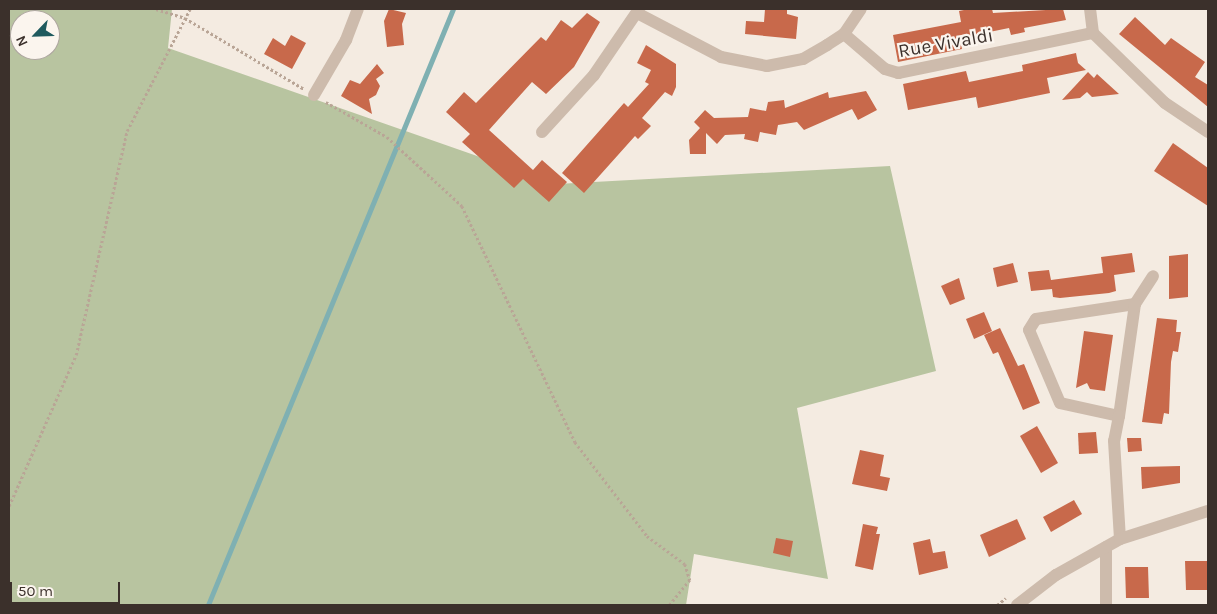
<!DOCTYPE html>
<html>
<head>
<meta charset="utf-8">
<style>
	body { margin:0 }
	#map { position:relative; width:1217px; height:614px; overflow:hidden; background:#f4ebe1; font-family:Karla,sans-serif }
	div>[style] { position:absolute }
	.green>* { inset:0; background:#b8c4a0 }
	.stream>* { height:4.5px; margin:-2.25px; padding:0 2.25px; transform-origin:2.25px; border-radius:2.25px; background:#7fb0b2 }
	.building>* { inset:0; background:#c8694b }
	.path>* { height:2.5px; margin-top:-1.25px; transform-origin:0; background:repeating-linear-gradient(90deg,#b9a596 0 2.5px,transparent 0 5px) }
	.minor>* { height:12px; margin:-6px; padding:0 6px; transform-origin:6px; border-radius:6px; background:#cdbbac }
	span { translate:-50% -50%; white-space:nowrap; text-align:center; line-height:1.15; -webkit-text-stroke:4.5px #fbf5ee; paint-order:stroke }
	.street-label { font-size:19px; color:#3b302b }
	.frame { position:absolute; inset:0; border:10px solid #3b302b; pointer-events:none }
	.north { position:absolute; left:10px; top:10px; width:50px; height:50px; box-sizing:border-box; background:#fbf5ee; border:1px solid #aea6a0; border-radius:50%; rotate:246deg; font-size:14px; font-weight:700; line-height:20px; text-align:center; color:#3b302b }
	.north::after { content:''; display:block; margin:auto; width:18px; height:22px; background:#1f5a5e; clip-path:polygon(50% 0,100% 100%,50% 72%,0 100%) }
	.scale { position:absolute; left:10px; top:582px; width:110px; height:22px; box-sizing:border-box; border:2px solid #3b302b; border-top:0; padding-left:6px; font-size:15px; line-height:18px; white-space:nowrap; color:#3b302b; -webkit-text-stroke:4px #fbf5ee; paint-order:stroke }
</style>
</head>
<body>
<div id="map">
	<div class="green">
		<div style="clip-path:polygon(evenodd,9px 9px,172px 9px,168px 48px,557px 184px,890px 166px,936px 371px,797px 408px,828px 579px,694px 554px,686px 605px,9px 605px,9px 9px,20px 20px,50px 20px,50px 50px,20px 50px,20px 20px)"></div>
	</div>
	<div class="stream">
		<div style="left:208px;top:605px;width:644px;rotate:-67.65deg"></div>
	</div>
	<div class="building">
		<div style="clip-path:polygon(389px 9px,406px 13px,402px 24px,404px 45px,387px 47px,384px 21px)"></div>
		<div style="clip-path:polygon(765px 9px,787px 9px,787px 14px,798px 17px,796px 39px,745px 34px,746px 21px,764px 22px)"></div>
		<div style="clip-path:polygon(969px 9px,992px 9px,993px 13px,1063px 9px,1066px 20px,1024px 28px,1025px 32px,1011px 35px,1009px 28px,960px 38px,962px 49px,898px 62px,893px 35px,961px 22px,959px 11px)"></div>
		<div style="clip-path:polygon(587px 13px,600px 22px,574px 67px,546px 94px,532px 82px,489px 130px,533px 170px,542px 160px,567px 182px,549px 202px,523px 179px,514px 188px,462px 142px,470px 134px,446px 112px,464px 92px,476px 103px,541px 37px,546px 41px,561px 20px,572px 28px)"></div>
		<div style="clip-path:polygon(1135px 17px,1165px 45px,1171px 38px,1205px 62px,1195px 77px,1208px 85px,1208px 107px,1119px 34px)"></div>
		<div style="clip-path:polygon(291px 35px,306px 43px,292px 69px,264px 54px,273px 38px,285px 46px)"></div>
		<div style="clip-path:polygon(646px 45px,676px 64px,676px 87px,672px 96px,665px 92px,642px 118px,651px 126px,638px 139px,635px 136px,584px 193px,562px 173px,624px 103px,628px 107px,649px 84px,645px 82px,651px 70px,637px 63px)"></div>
		<div style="clip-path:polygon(1076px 53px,1078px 63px,1086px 70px,1047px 78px,1050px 93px,978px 108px,976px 97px,908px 110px,903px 84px,966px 71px,969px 82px,1023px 71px,1022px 65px)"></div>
		<div style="clip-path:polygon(377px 64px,384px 73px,376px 79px,380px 86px,376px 95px,369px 99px,372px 114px,341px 96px,350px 80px,360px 84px)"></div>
		<div style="clip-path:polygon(1088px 72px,1094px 78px,1097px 74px,1119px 94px,1092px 97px,1087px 92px,1080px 98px,1062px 100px)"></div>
		<div style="clip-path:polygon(866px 91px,877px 110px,858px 120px,852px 109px,804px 130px,797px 122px,778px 125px,776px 135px,760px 132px,758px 142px,744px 139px,745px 134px,725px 135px,717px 144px,706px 133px,706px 154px,690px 154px,689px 140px,700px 128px,694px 122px,705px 110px,714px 118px,748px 117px,750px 108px,766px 111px,768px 102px,784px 100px,785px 108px,828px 92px,829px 98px)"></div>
		<div style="clip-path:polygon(1173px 143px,1208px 168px,1208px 206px,1154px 171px)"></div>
		<div style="clip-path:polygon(1132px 253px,1135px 272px,1114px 275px,1116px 291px,1109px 293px,1060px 298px,1053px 297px,1052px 289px,1031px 291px,1028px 272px,1049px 270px,1051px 280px,1103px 273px,1101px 257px)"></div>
		<div style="clip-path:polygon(1188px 254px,1188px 297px,1169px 299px,1169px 256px)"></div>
		<div style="clip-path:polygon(1013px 263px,1018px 282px,997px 287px,993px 268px)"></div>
		<div style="clip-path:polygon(959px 278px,965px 299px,950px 305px,941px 286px)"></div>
		<div style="clip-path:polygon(984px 312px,992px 331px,974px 339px,966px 319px)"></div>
		<div style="clip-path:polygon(1157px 318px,1177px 320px,1176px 332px,1181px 332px,1178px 352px,1173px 351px,1171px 362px,1169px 414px,1164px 413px,1162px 424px,1142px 422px)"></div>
		<div style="clip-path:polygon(1000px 328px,1018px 366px,1024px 364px,1040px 403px,1023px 410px,998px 352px,993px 354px,984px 335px)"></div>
		<div style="clip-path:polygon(1084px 331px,1113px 335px,1105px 391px,1090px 389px,1087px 383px,1076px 388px)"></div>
		<div style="clip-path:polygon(1037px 426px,1058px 463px,1041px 473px,1020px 436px)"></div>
		<div style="clip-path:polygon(1096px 432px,1098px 453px,1079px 454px,1078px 433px)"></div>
		<div style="clip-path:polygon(1127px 438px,1141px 438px,1142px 451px,1128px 452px)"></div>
		<div style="clip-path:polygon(860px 450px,884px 455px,880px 476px,890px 478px,887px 491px,852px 484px)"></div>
		<div style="clip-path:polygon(1180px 466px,1180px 483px,1142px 489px,1141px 467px)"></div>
		<div style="clip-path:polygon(1074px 500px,1082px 514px,1051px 532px,1043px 517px)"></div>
		<div style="clip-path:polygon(1017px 519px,1026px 539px,989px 557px,980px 535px)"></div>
		<div style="clip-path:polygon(863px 524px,878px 527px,876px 534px,880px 534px,873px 570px,855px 566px)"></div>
		<div style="clip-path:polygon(776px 538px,793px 541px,790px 557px,773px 553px)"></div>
		<div style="clip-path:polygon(930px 539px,933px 553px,945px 551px,948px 568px,919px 575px,913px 543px)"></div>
		<div style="clip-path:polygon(1185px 561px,1208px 561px,1208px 590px,1186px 590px)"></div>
		<div style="clip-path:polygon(1125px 567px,1148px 567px,1149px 598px,1126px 598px)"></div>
	</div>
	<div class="path">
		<div style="left:156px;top:9px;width:30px;rotate:17deg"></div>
		<div style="left:185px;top:18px;width:139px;rotate:30.8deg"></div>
		<div style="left:326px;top:102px;width:70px;rotate:29.8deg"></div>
		<div style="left:387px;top:137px;width:102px;rotate:42.6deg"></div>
		<div style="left:462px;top:206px;width:262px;rotate:64.4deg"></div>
		<div style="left:575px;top:442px;width:118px;rotate:52.5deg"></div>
		<div style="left:647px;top:536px;width:47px;rotate:36.4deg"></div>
		<div style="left:685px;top:564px;width:17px;rotate:73deg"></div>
		<div style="left:690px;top:580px;width:32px;rotate:129deg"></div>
		<div style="left:9px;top:506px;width:165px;rotate:-66.1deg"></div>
		<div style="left:76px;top:355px;width:230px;rotate:-77.2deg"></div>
		<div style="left:127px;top:131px;width:137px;rotate:-62.7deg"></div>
		<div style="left:997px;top:605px;width:11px;rotate:-38deg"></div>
	</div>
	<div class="minor">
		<div style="left:637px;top:13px;width:95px;rotate:27.6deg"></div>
		<div style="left:721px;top:57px;width:47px;rotate:11.1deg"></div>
		<div style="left:767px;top:66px;width:37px;rotate:-11deg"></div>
		<div style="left:803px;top:59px;width:28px;rotate:-30deg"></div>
		<div style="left:827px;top:45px;width:20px;rotate:-33deg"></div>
		<div style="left:844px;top:34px;width:30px;rotate:-56deg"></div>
		<div style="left:1093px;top:33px;width:100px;rotate:44.2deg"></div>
		<div style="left:1165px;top:103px;width:52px;rotate:34deg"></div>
		<div style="left:844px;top:34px;width:54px;rotate:40.5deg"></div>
		<div style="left:885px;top:69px;width:14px;rotate:17deg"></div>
		<div style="left:898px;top:73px;width:199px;rotate:-11.6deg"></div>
		<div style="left:1093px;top:33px;width:24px;rotate:-97deg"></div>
		<div style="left:314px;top:95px;width:64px;rotate:-59.8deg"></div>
		<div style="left:346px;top:40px;width:33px;rotate:-69deg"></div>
		<div style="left:542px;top:132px;width:77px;rotate:-47.6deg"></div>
		<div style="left:594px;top:75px;width:80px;rotate:-55.7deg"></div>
		<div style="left:1135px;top:304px;width:33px;rotate:-57deg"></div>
		<div style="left:1119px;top:416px;width:60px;rotate:-167.6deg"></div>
		<div style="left:1060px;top:403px;width:79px;rotate:-113deg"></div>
		<div style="left:1029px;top:330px;width:13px;rotate:-58deg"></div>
		<div style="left:1036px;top:319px;width:100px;rotate:-8.6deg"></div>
		<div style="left:1135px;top:304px;width:113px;rotate:98.1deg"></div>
		<div style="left:1119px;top:416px;width:25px;rotate:101deg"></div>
		<div style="left:1114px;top:441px;width:98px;rotate:86.5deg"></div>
		<div style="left:1106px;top:547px;width:58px;rotate:90deg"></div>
		<div style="left:1017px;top:605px;width:49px;rotate:-37.6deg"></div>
		<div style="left:1056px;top:575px;width:73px;rotate:-29.4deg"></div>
		<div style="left:1120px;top:539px;width:92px;rotate:-17.7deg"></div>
	</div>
	<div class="street-label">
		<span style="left:946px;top:44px;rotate:-10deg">Rue Vivaldi</span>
	</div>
	<div class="frame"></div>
	<div class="north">N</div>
	<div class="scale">50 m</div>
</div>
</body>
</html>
